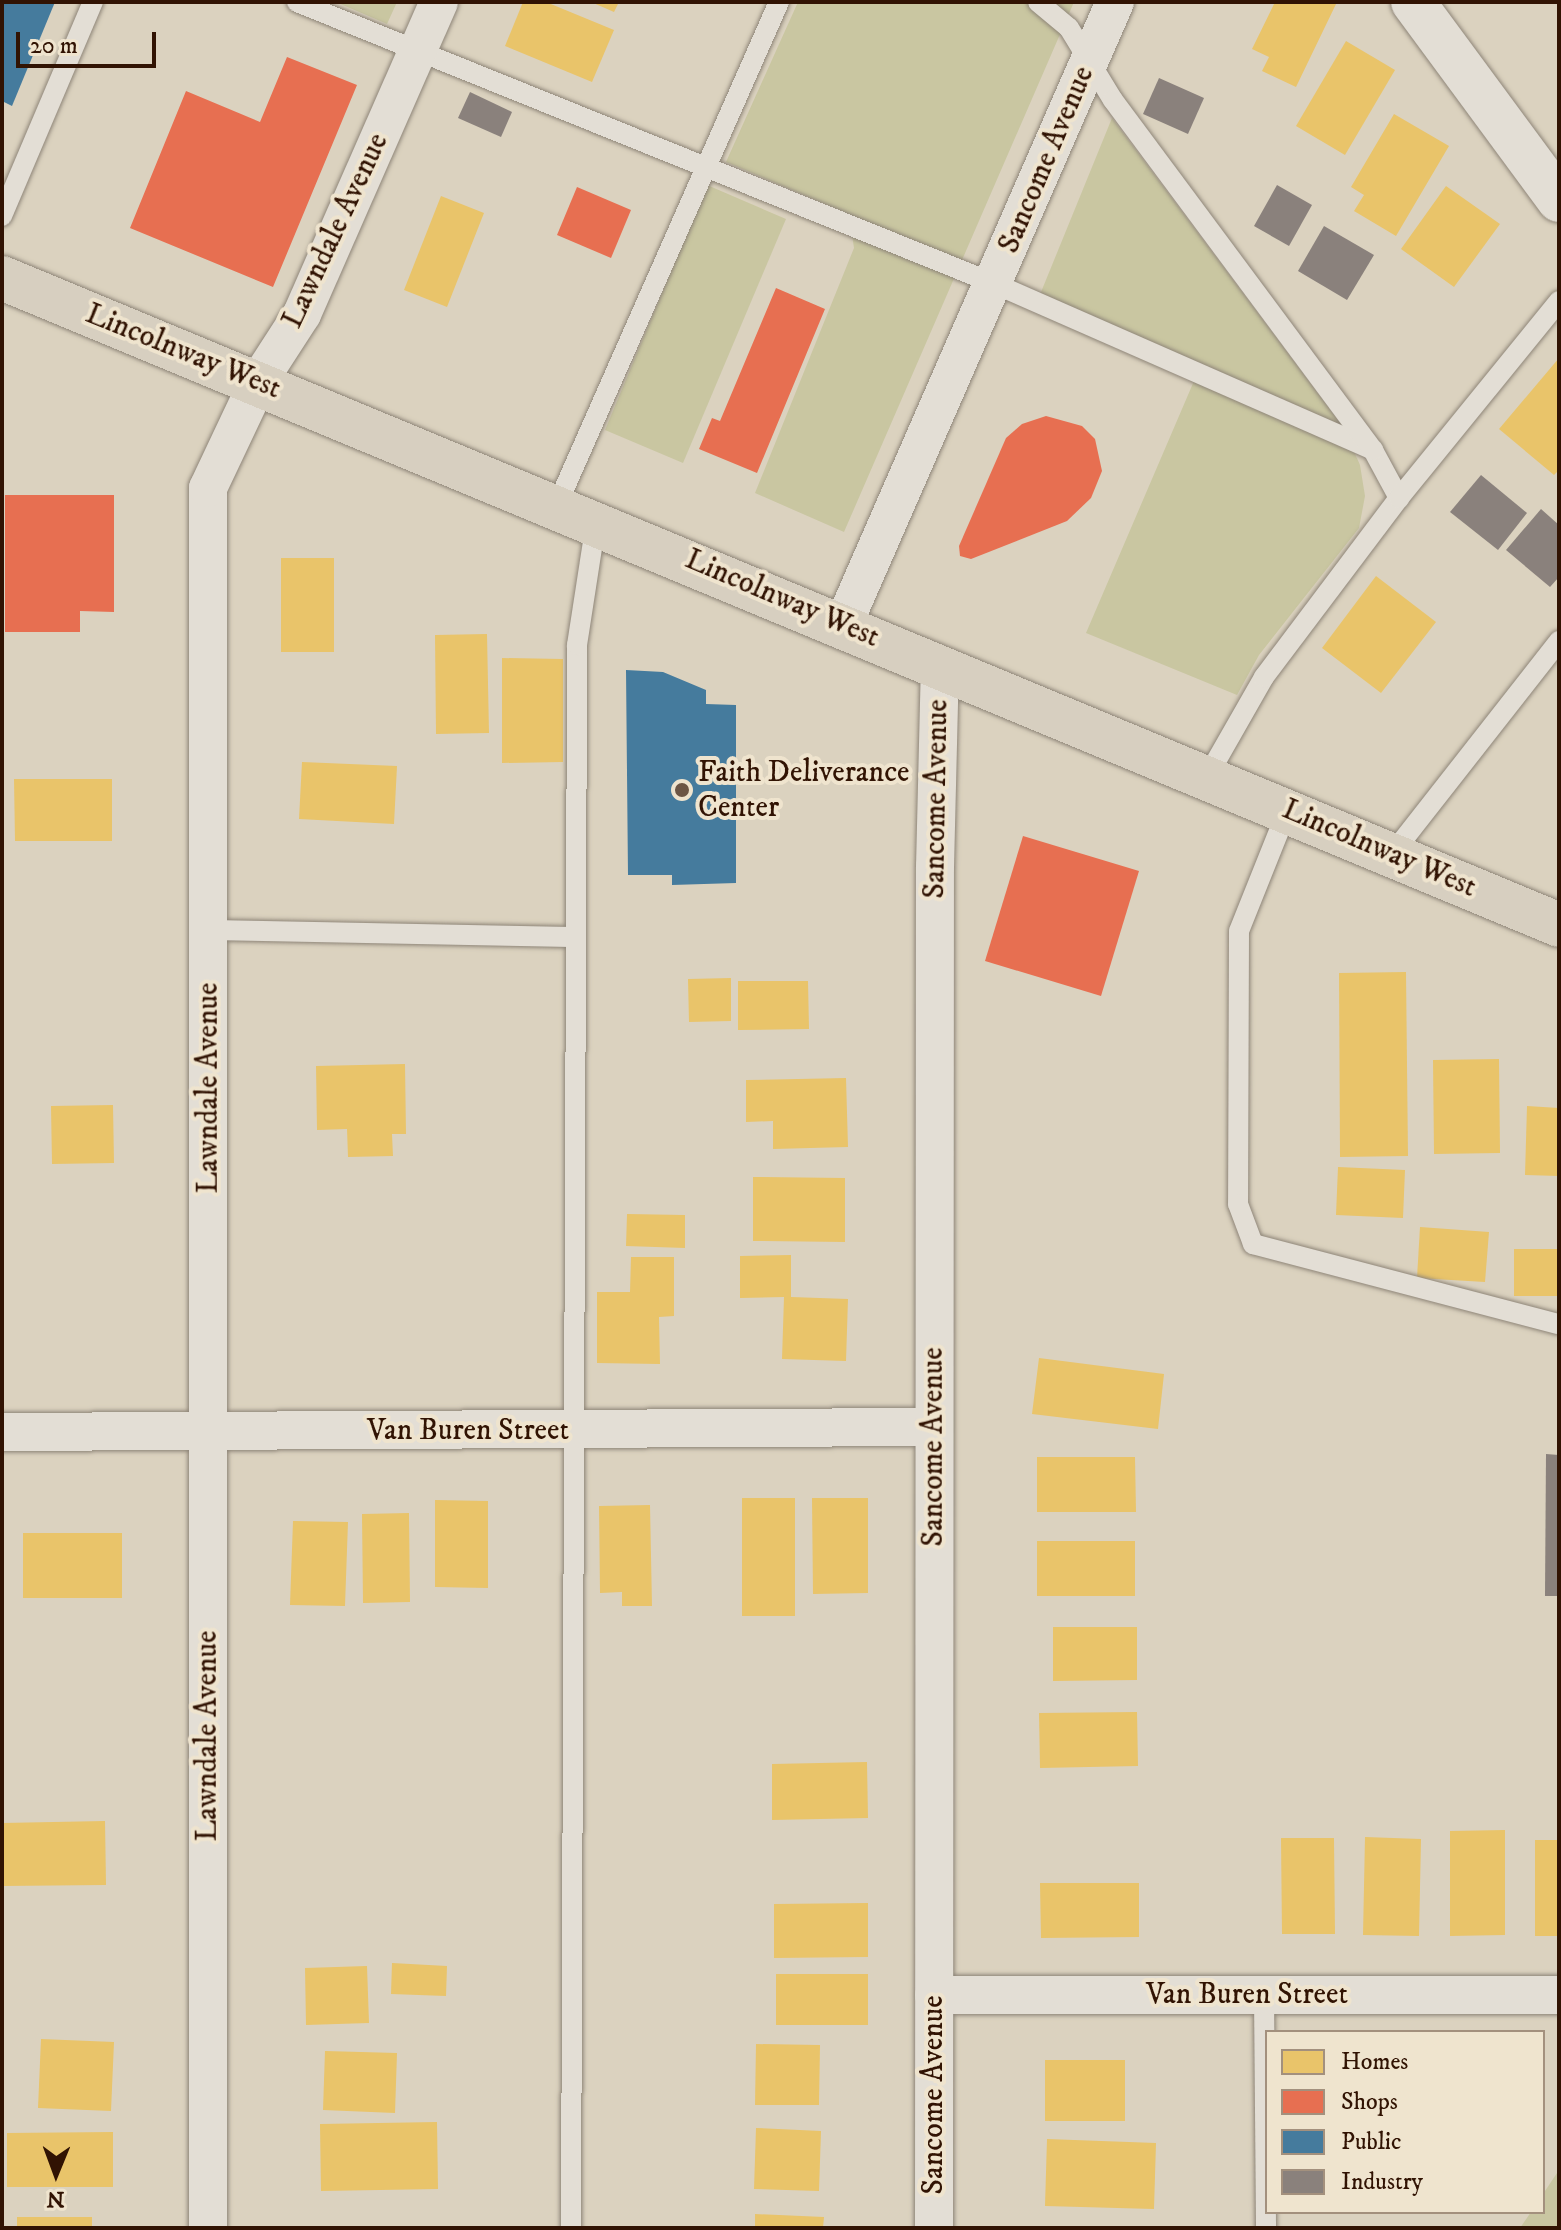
<!DOCTYPE html>
<html>
<head>
<meta charset="utf-8">
<style>
	body { margin:0 }
	#map { position:relative; width:1561px; height:2230px; overflow:hidden; background:#dbd2bf; font-family:"IM FELL DW Pica",serif }
	div>[style] { position:absolute }
	.green>* { inset:0; background:#c9c6a1 }
	.homes>* { inset:0; background:#e9c46a }
	.shops>* { inset:0; background:#e76f51 }
	.public>* { inset:0; background:#457b9d }
	.industry>* { inset:0; background:#8a817c }
	.roads { filter:drop-shadow(0 0 2px #8e8578) drop-shadow(0 0 2px #8e8578) }
	.service>* { height:20px; margin:-10px; padding:0 10px; transform-origin:10px; border-radius:10px; background:#e3ded5 }
	.minor>* { height:38px; margin:-19px; padding:0 19px; transform-origin:19px; border-radius:19px; background:#e3ded5 }
	.tertiary>* { height:44px; margin:-22px; padding:0 22px; transform-origin:22px; border-radius:22px; background:#e3ded5 }
	.primary>* { height:44px; margin:-22px; padding:0 22px; transform-origin:22px; border-radius:22px; background:#d7cfc0 }
	.dots>* { width:22px; height:22px; translate:-50% -50%; box-sizing:border-box; border:4px solid #efe4ce; border-radius:50% }
	span { translate:-50% -50%; white-space:nowrap; text-align:center; line-height:1.15; -webkit-text-stroke:8px #efe4ce; paint-order:stroke }
	.street-label { font-size:30px; color:#311303 }
	.poi-label { font-size:30px; color:#311303 }
	.left { translate:0 -50%; text-align:left }
	.frame { position:absolute; inset:0; border:4px solid #311303; pointer-events:none }
	.legend { position:absolute; left:1265px; top:2030px; width:280px; height:184px; box-sizing:border-box; background:#efe4ce; border:2px solid #a3907d; margin:0; padding:10px 14px; list-style:none; font-size:24px; color:#311303 }
	.legend li { display:flex; align-items:center; gap:16px; height:40px }
	.legend b { width:40px; border:2px solid #a3907d }
	.north { position:absolute; left:16px; top:2134px; width:80px; height:80px; -webkit-text-stroke:6px #efe4ce; paint-order:stroke; rotate:181deg; font-size:22px; font-weight:700; line-height:32px; text-align:center; color:#311303 }
	.north::after { content:''; display:block; margin:auto; width:28px; height:36px; background:#311303; clip-path:polygon(50% 0,100% 100%,50% 72%,0 100%) }
	.scale { position:absolute; left:16px; top:32px; width:140px; height:36px; box-sizing:border-box; border:4px solid #311303; border-top:0; padding-left:10px; font-size:24px; line-height:28px; white-space:nowrap; color:#311303; -webkit-text-stroke:6px #efe4ce; paint-order:stroke }
</style>
</head>
<body>
<div id="map">
	<div class="green">
		<div style="clip-path:polygon(336px 2px,397px 2px,387px 24px)"></div>
		<div style="clip-path:polygon(798px 2px,1074px 2px,844px 532px,755px 493px,854px 248px,849px 214px,726px 162px)"></div>
		<div style="clip-path:polygon(1112px 118px,1343px 427px,1360px 465px,1365px 496px,1359px 528px,1259px 655px,1237px 695px,1086px 633px,1200px 367px,1039px 297px)"></div>
		<div style="clip-path:polygon(707px 185px,786px 219px,683px 463px,605px 430px)"></div>
		<div style="clip-path:polygon(1559px 2170px,1559px 2228px,1520px 2228px,1531px 2212px,1543px 2212px,1543px 2194px)"></div>
	</div>
	<div class="homes">
		<div style="clip-path:polygon(523px 2px,546px 2px,614px 30px,592px 82px,505px 46px)"></div>
		<div style="clip-path:polygon(591px 2px,619px 2px,614px 12px)"></div>
		<div style="clip-path:polygon(1275px 2px,1337px 2px,1296px 87px,1262px 71px,1269px 57px,1252px 49px)"></div>
		<div style="clip-path:polygon(1346px 41px,1395px 70px,1345px 155px,1296px 126px)"></div>
		<div style="clip-path:polygon(1394px 114px,1449px 146px,1396px 236px,1354px 211px,1364px 195px,1351px 187px)"></div>
		<div style="clip-path:polygon(1446px 186px,1500px 224px,1454px 287px,1401px 249px)"></div>
		<div style="clip-path:polygon(441px 196px,484px 213px,447px 307px,404px 290px)"></div>
		<div style="clip-path:polygon(1559px 358px,1559px 470px,1554px 475px,1499px 429px)"></div>
		<div style="clip-path:polygon(281px 558px,334px 558px,334px 652px,281px 652px)"></div>
		<div style="clip-path:polygon(1376px 576px,1436px 622px,1381px 693px,1322px 648px)"></div>
		<div style="clip-path:polygon(487px 634px,489px 733px,436px 734px,435px 635px)"></div>
		<div style="clip-path:polygon(502px 658px,563px 659px,563px 762px,502px 763px)"></div>
		<div style="clip-path:polygon(302px 762px,397px 766px,394px 824px,299px 819px)"></div>
		<div style="clip-path:polygon(14px 779px,112px 779px,112px 841px,15px 841px)"></div>
		<div style="clip-path:polygon(1406px 972px,1408px 1156px,1340px 1157px,1339px 973px)"></div>
		<div style="clip-path:polygon(731px 978px,731px 1021px,689px 1022px,688px 979px)"></div>
		<div style="clip-path:polygon(738px 981px,808px 981px,809px 1029px,738px 1030px)"></div>
		<div style="clip-path:polygon(1499px 1059px,1500px 1153px,1434px 1154px,1433px 1060px)"></div>
		<div style="clip-path:polygon(405px 1064px,406px 1134px,392px 1134px,393px 1156px,348px 1157px,347px 1129px,317px 1130px,316px 1066px)"></div>
		<div style="clip-path:polygon(846px 1078px,848px 1147px,773px 1149px,773px 1121px,746px 1122px,746px 1080px)"></div>
		<div style="clip-path:polygon(113px 1105px,114px 1163px,52px 1164px,51px 1106px)"></div>
		<div style="clip-path:polygon(1527px 1106px,1559px 1108px,1559px 1176px,1525px 1175px)"></div>
		<div style="clip-path:polygon(1338px 1167px,1405px 1170px,1403px 1218px,1336px 1215px)"></div>
		<div style="clip-path:polygon(753px 1177px,845px 1178px,845px 1242px,753px 1241px)"></div>
		<div style="clip-path:polygon(627px 1214px,685px 1215px,685px 1248px,626px 1246px)"></div>
		<div style="clip-path:polygon(1420px 1227px,1489px 1232px,1485px 1282px,1417px 1278px)"></div>
		<div style="clip-path:polygon(1514px 1249px,1559px 1249px,1559px 1296px,1514px 1296px)"></div>
		<div style="clip-path:polygon(791px 1255px,791px 1297px,848px 1299px,846px 1361px,782px 1359px,784px 1297px,740px 1298px,740px 1256px)"></div>
		<div style="clip-path:polygon(631px 1257px,674px 1257px,674px 1316px,659px 1317px,660px 1364px,597px 1363px,597px 1292px,630px 1292px)"></div>
		<div style="clip-path:polygon(1039px 1358px,1164px 1374px,1158px 1429px,1032px 1414px)"></div>
		<div style="clip-path:polygon(1037px 1457px,1135px 1457px,1136px 1512px,1037px 1512px)"></div>
		<div style="clip-path:polygon(742px 1498px,795px 1498px,795px 1616px,742px 1616px)"></div>
		<div style="clip-path:polygon(812px 1498px,868px 1498px,868px 1593px,813px 1594px)"></div>
		<div style="clip-path:polygon(435px 1500px,488px 1501px,488px 1588px,435px 1587px)"></div>
		<div style="clip-path:polygon(650px 1505px,652px 1606px,622px 1606px,622px 1592px,600px 1593px,599px 1506px)"></div>
		<div style="clip-path:polygon(409px 1513px,410px 1602px,363px 1603px,362px 1514px)"></div>
		<div style="clip-path:polygon(293px 1521px,348px 1522px,345px 1606px,290px 1605px)"></div>
		<div style="clip-path:polygon(23px 1533px,122px 1533px,122px 1598px,23px 1598px)"></div>
		<div style="clip-path:polygon(1037px 1541px,1135px 1541px,1135px 1596px,1037px 1596px)"></div>
		<div style="clip-path:polygon(1053px 1627px,1137px 1627px,1137px 1680px,1053px 1681px)"></div>
		<div style="clip-path:polygon(1137px 1712px,1138px 1766px,1040px 1768px,1039px 1713px)"></div>
		<div style="clip-path:polygon(867px 1762px,868px 1818px,772px 1820px,772px 1764px)"></div>
		<div style="clip-path:polygon(105px 1821px,106px 1885px,2px 1886px,2px 1823px)"></div>
		<div style="clip-path:polygon(1505px 1830px,1505px 1935px,1450px 1936px,1450px 1831px)"></div>
		<div style="clip-path:polygon(1365px 1837px,1421px 1839px,1419px 1936px,1363px 1935px)"></div>
		<div style="clip-path:polygon(1281px 1838px,1334px 1838px,1335px 1934px,1282px 1934px)"></div>
		<div style="clip-path:polygon(1535px 1840px,1559px 1840px,1559px 1936px,1535px 1936px)"></div>
		<div style="clip-path:polygon(1040px 1883px,1139px 1883px,1139px 1937px,1041px 1938px)"></div>
		<div style="clip-path:polygon(868px 1903px,868px 1957px,774px 1958px,774px 1904px)"></div>
		<div style="clip-path:polygon(392px 1963px,447px 1966px,446px 1996px,391px 1994px)"></div>
		<div style="clip-path:polygon(367px 1966px,369px 2023px,306px 2025px,305px 1968px)"></div>
		<div style="clip-path:polygon(776px 1974px,868px 1974px,868px 2025px,776px 2025px)"></div>
		<div style="clip-path:polygon(41px 2039px,114px 2042px,111px 2111px,38px 2108px)"></div>
		<div style="clip-path:polygon(756px 2044px,820px 2045px,819px 2105px,755px 2105px)"></div>
		<div style="clip-path:polygon(325px 2051px,397px 2053px,395px 2113px,323px 2110px)"></div>
		<div style="clip-path:polygon(1045px 2060px,1125px 2060px,1125px 2121px,1045px 2121px)"></div>
		<div style="clip-path:polygon(437px 2122px,438px 2189px,321px 2191px,320px 2124px)"></div>
		<div style="clip-path:polygon(756px 2128px,821px 2131px,819px 2191px,754px 2189px)"></div>
		<div style="clip-path:polygon(113px 2132px,113px 2187px,7px 2187px,7px 2133px)"></div>
		<div style="clip-path:polygon(1047px 2139px,1156px 2143px,1154px 2209px,1045px 2206px)"></div>
		<div style="clip-path:polygon(755px 2214px,824px 2217px,823px 2228px,755px 2228px)"></div>
		<div style="clip-path:polygon(17px 2217px,92px 2217px,92px 2228px,17px 2228px)"></div>
	</div>
	<div class="shops">
		<div style="clip-path:polygon(287px 57px,357px 85px,273px 287px,130px 228px,186px 91px,260px 122px)"></div>
		<div style="clip-path:polygon(577px 187px,631px 210px,611px 258px,557px 235px)"></div>
		<div style="clip-path:polygon(776px 288px,825px 309px,757px 473px,699px 449px,712px 418px,720px 421px)"></div>
		<div style="clip-path:polygon(1046px 416px,1082px 426px,1095px 439px,1102px 471px,1091px 498px,1067px 521px,971px 559px,960px 556px,959px 546px,1006px 438px,1022px 424px)"></div>
		<div style="clip-path:polygon(5px 495px,114px 495px,114px 612px,80px 611px,80px 632px,5px 632px)"></div>
		<div style="clip-path:polygon(1023px 836px,1139px 871px,1101px 996px,985px 961px)"></div>
	</div>
	<div class="public">
		<div style="clip-path:polygon(2px 2px,55px 2px,12px 106px,2px 101px)"></div>
		<div style="clip-path:polygon(626px 670px,663px 672px,706px 690px,706px 704px,736px 705px,736px 883px,672px 885px,672px 875px,628px 875px)"></div>
	</div>
	<div class="industry">
		<div style="clip-path:polygon(1159px 78px,1204px 98px,1188px 134px,1143px 114px)"></div>
		<div style="clip-path:polygon(470px 92px,512px 112px,501px 137px,458px 118px)"></div>
		<div style="clip-path:polygon(1277px 185px,1312px 205px,1289px 246px,1254px 226px)"></div>
		<div style="clip-path:polygon(1324px 226px,1374px 255px,1347px 300px,1298px 271px)"></div>
		<div style="clip-path:polygon(1481px 475px,1527px 513px,1498px 550px,1450px 512px)"></div>
		<div style="clip-path:polygon(1541px 509px,1559px 525px,1559px 577px,1550px 587px,1506px 550px)"></div>
		<div style="clip-path:polygon(1546px 1454px,1559px 1455px,1559px 1596px,1545px 1596px)"></div>
	</div>
	<div class="roads">
		<div class="service">
			<div style="left:297px;top:2px;width:751px;rotate:21.99deg"></div>
			<div style="left:993px;top:283px;width:415px;rotate:23.7deg"></div>
			<div style="left:1373px;top:450px;width:55px;rotate:61.6deg"></div>
			<div style="left:1038px;top:2px;width:40px;rotate:40deg"></div>
			<div style="left:1069px;top:28px;width:84px;rotate:58.6deg"></div>
			<div style="left:1113px;top:100px;width:436px;rotate:53.4deg"></div>
			<div style="left:2px;top:216px;width:233px;rotate:-67deg"></div>
			<div style="left:557px;top:505px;width:550px;rotate:-66.19deg"></div>
			<div style="left:1207px;top:777px;width:115px;rotate:-60.3deg"></div>
			<div style="left:1264px;top:677px;width:224px;rotate:-53deg"></div>
			<div style="left:1399px;top:498px;width:254px;rotate:-50.9deg"></div>
			<div style="left:1287px;top:811px;width:129px;rotate:111.8deg"></div>
			<div style="left:1239px;top:931px;width:273px;rotate:90.2deg"></div>
			<div style="left:1238px;top:1204px;width:43px;rotate:69.4deg"></div>
			<div style="left:1253px;top:1244px;width:316px;rotate:14.7deg"></div>
			<div style="left:1392px;top:854px;width:271px;rotate:-51.9deg"></div>
			<div style="left:209px;top:930px;width:365px;rotate:1.1deg"></div>
			<div style="left:1264px;top:1995px;width:233px;rotate:89.5deg"></div>
			<div style="left:571px;top:2228px;width:1583px;rotate:-89.78deg"></div>
			<div style="left:577px;top:645px;width:124px;rotate:-81.2deg"></div>
		</div>
		<div class="minor">
			<div style="left:843px;top:625px;width:680px;rotate:-66.41deg"></div>
			<div style="left:2px;top:1432px;width:932px;rotate:-0.31deg"></div>
			<div style="left:934px;top:1995px;width:625px"></div>
			<div style="left:208px;top:2228px;width:1740px;rotate:-90deg"></div>
			<div style="left:208px;top:488px;width:117px;rotate:-64.7deg"></div>
			<div style="left:258px;top:382px;width:81px;rotate:-57.1deg"></div>
			<div style="left:302px;top:314px;width:341px;rotate:-66.3deg"></div>
			<div style="left:934px;top:2228px;width:1361px;rotate:-89.96deg"></div>
			<div style="left:935px;top:867px;width:202px;rotate:-88.6deg"></div>
		</div>
		<div class="tertiary">
			<div style="left:1413px;top:2px;width:246px;rotate:53.6deg"></div>
		</div>
		<div class="primary">
			<div style="left:2px;top:278px;width:1686px;rotate:22.56deg"></div>
		</div>
	</div>
	<div class="dots">
		<div style="left:682px;top:790px;background:#6c5645"></div>
	</div>
	<div class="street-label">
		<span style="left:1047px;top:160px;rotate:-67deg">Sancome Avenue</span>
		<span style="left:336px;top:231px;rotate:-65deg">Lawndale Avenue</span>
		<span style="left:183px;top:352px;rotate:22deg">Lincolnway West</span>
		<span style="left:782px;top:599px;rotate:23deg">Lincolnway West</span>
		<span style="left:937px;top:799px;rotate:-89deg">Sancome Avenue</span>
		<span style="left:1379px;top:849px;rotate:23deg">Lincolnway West</span>
		<span style="left:209px;top:1088px;rotate:-90deg">Lawndale Avenue</span>
		<span style="left:468px;top:1431px">Van Buren Street</span>
		<span style="left:934px;top:1447px;rotate:-90deg">Sancome Avenue</span>
		<span style="left:208px;top:1736px;rotate:-90deg">Lawndale Avenue</span>
		<span style="left:1247px;top:1995px">Van Buren Street</span>
		<span style="left:934px;top:2095px;rotate:-90deg">Sancome Avenue</span>
	</div>
	<div class="poi-label">
		<span class="left" style="left:698px;top:790px">Faith Deliverance<br>Center</span>
	</div>
	<div class="frame"></div>
	<ul class="legend">
	<li><b style="height:22px;background:#e9c46a"></b>Homes</li>
	<li><b style="height:22px;background:#e76f51"></b>Shops</li>
	<li><b style="height:22px;background:#457b9d"></b>Public</li>
	<li><b style="height:22px;background:#8a817c"></b>Industry</li>
	</ul>
	<div class="north">N</div>
	<div class="scale">20 m</div>
</div>
</body>
</html>
